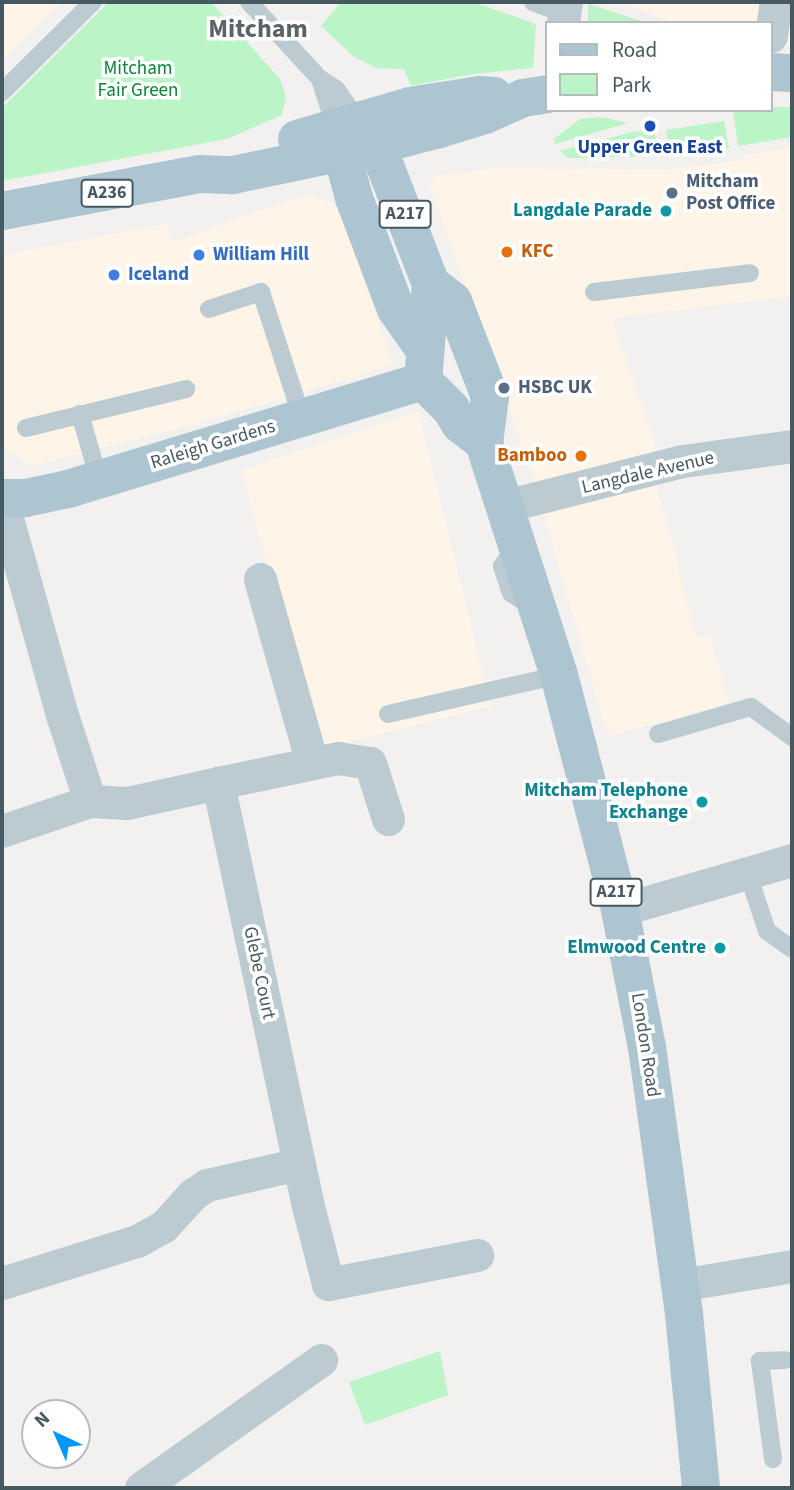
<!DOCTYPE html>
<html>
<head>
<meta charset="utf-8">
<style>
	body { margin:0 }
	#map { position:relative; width:794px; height:1490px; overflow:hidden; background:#f3f0f0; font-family:"Source Sans 3",sans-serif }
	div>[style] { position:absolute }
	.commercial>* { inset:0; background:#fef4e8 }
	.green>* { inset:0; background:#baf4c7 }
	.lane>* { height:18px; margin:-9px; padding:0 9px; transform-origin:9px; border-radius:9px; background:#bccbd1 }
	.street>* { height:33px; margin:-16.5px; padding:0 16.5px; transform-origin:16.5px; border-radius:16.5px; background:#bccbd1 }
	.primary>* { height:38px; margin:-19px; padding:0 19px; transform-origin:19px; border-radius:19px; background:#adc5d1 }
	.dots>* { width:19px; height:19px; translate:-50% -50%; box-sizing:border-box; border:4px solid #fff; border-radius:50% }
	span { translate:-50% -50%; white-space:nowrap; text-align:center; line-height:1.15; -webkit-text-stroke:7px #fff; paint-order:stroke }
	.shield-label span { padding:2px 5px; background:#fff; border:2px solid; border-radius:5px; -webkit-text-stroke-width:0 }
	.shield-label { font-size:18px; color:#465860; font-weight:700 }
	.park-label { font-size:19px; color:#0d8435 }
	.transit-label { font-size:19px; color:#164399; font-weight:700 }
	.service-label { font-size:19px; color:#4e5e75; font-weight:700 }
	.left { translate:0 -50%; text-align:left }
	.culture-label { font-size:19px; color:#0d838f; font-weight:700 }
	.right { translate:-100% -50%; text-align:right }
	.food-label { font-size:19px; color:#c56008; font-weight:700 }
	.shop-label { font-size:19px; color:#366cbe; font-weight:700 }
	.street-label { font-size:19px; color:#465860 }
	.district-label { font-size:26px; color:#5c6266; font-weight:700 }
	.frame { position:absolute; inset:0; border:4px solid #465860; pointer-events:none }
	.legend { position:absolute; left:545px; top:21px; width:228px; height:91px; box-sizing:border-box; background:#fff; border:2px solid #b5bcbf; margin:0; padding:9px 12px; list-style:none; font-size:21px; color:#465860 }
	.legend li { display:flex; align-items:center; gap:14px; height:35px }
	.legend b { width:35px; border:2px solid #b5bcbf }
	.north { position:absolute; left:21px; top:1399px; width:70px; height:70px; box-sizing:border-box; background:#fff; border:2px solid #b5bcbf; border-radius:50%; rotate:316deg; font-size:19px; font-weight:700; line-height:28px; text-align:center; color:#465860 }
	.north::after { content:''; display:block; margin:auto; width:24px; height:32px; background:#0697f6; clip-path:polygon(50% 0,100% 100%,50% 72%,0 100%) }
</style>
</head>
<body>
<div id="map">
	<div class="commercial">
		<div style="clip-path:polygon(2px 2px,61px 2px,2px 60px)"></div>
		<div style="clip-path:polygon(616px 2px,792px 2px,792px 45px,771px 42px,771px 23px,675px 23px)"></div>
		<div style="clip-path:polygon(792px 148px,792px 296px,611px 318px,653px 437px,658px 491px,696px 637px,709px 634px,729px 704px,608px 736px,530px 468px,429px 185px,434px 176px,502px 168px,663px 170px,743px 160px,745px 155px)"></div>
		<div style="clip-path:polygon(310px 196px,331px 203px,341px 215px,393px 365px,202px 422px,33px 466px,7px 450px,2px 443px,2px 255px,166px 224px,172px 242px,291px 200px)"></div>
		<div style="clip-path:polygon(418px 411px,491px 706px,319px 749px,241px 471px)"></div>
	</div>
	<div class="green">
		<div style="clip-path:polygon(109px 2px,211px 2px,280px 79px,286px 97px,282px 115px,227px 139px,2px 181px,2px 108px)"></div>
		<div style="clip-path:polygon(341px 2px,473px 2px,536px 24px,533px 68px,473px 74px,411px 86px,404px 69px,376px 68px,353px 56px,321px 26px)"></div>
		<div style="clip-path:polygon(588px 4px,644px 22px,644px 23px,588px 23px)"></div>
		<div style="clip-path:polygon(771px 107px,792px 107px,792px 137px,738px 146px,733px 110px,771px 110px)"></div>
		<div style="clip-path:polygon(602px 117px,628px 123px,555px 144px,554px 139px,580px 119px)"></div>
		<div style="clip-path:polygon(724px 121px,729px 148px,670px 156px,666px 130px)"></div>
		<div style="clip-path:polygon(655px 131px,657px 156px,568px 158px,560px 151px,632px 132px)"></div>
		<div style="clip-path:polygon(440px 1351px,448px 1395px,365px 1425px,349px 1382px)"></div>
	</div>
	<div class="lane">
		<div style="left:249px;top:2px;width:105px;rotate:47.3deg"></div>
		<div style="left:320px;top:79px;width:19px;rotate:32deg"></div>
		<div style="left:336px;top:89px;width:37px;rotate:55deg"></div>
		<div style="left:533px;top:2px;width:33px;rotate:21deg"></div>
		<div style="left:320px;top:79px;width:49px;rotate:72.3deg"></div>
		<div style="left:2px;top:92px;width:128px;rotate:-44.7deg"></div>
		<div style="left:594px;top:292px;width:157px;rotate:-6.9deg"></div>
		<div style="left:209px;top:309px;width:55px;rotate:-18.1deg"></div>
		<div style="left:261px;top:292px;width:133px;rotate:72deg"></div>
		<div style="left:80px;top:414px;width:69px;rotate:73.9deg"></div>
		<div style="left:26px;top:428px;width:165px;rotate:-13.7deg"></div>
		<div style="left:517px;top:546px;width:25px;rotate:127deg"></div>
		<div style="left:502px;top:566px;width:28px;rotate:72deg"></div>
		<div style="left:511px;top:593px;width:23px;rotate:34deg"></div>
		<div style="left:388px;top:714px;width:175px;rotate:-12.8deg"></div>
		<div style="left:658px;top:734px;width:97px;rotate:-16.2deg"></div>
		<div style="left:751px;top:707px;width:51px;rotate:36.2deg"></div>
		<div style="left:748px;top:874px;width:60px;rotate:71.6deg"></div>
		<div style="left:767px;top:931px;width:29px;rotate:36deg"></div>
		<div style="left:773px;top:1459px;width:99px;rotate:-97.6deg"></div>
		<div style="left:760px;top:1361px;width:25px;rotate:-2deg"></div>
	</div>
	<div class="street">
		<div style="left:563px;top:23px;width:21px;rotate:-82deg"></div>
		<div style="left:771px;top:36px;width:34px;rotate:-82deg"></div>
		<div style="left:2px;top:500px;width:226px;rotate:74.4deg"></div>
		<div style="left:63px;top:718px;width:87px;rotate:72deg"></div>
		<div style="left:90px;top:801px;width:93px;rotate:161.2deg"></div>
		<div style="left:505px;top:506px;width:184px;rotate:-14.2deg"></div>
		<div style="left:683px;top:461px;width:110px;rotate:-7.8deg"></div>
		<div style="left:260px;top:579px;width:191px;rotate:74.2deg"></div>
		<div style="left:218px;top:783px;width:123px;rotate:-11.8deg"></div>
		<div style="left:338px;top:758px;width:32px;rotate:9deg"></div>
		<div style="left:370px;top:763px;width:59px;rotate:72.2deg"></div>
		<div style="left:90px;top:801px;width:37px;rotate:3deg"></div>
		<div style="left:127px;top:803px;width:93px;rotate:-12.4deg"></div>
		<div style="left:218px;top:783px;width:428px;rotate:78deg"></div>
		<div style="left:307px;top:1202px;width:85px;rotate:75.6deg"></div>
		<div style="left:328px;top:1284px;width:152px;rotate:-11deg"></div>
		<div style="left:620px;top:910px;width:179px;rotate:-16.2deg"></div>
		<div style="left:2px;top:1283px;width:141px;rotate:-17.3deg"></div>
		<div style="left:137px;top:1241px;width:31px;rotate:-29deg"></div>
		<div style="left:164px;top:1226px;width:43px;rotate:-47.8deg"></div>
		<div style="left:193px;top:1194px;width:17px;rotate:-33deg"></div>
		<div style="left:207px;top:1185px;width:94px;rotate:-12.9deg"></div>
		<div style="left:680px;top:1285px;width:114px;rotate:-9.6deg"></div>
		<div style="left:141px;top:1488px;width:221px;rotate:-35.4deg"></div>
	</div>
	<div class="primary">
		<div style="left:771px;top:72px;width:21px;rotate:3deg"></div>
		<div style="left:335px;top:126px;width:74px;rotate:75.2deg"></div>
		<div style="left:354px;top:198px;width:119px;rotate:69.3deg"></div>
		<div style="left:396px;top:309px;width:49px;rotate:55deg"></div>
		<div style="left:363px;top:127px;width:23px;rotate:52deg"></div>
		<div style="left:377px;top:145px;width:149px;rotate:68.8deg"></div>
		<div style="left:431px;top:284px;width:97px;rotate:94.7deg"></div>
		<div style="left:297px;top:139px;width:118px;rotate:-16.3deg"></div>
		<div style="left:410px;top:106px;width:71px;rotate:-8.9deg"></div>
		<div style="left:480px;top:95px;width:14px;rotate:4deg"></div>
		<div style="left:2px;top:211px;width:201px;rotate:-10.6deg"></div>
		<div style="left:200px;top:174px;width:33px;rotate:2deg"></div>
		<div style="left:233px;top:175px;width:147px;rotate:-11.8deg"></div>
		<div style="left:377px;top:145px;width:61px;rotate:-14.3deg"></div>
		<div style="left:436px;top:130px;width:51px;rotate:-17deg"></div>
		<div style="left:485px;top:115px;width:42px;rotate:-24.1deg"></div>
		<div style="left:523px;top:98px;width:24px;rotate:-9deg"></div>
		<div style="left:431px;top:284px;width:28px;rotate:38deg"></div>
		<div style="left:453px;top:301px;width:103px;rotate:68.9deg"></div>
		<div style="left:490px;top:397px;width:46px;rotate:97.4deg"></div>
		<div style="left:484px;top:443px;width:244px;rotate:72.1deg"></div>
		<div style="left:559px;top:675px;width:243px;rotate:75.4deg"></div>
		<div style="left:620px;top:910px;width:140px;rotate:78.9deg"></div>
		<div style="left:647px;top:1047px;width:270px;rotate:82.1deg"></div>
		<div style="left:684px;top:1314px;width:175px;rotate:84.4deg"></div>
		<div style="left:423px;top:381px;width:40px;rotate:45deg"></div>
		<div style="left:451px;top:409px;width:17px;rotate:59deg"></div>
		<div style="left:460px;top:424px;width:31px;rotate:38deg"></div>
		<div style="left:2px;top:498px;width:24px"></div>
		<div style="left:26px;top:498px;width:43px;rotate:-12.1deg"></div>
		<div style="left:68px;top:489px;width:371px;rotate:-16.9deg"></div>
	</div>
	<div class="dots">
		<div style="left:650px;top:126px;background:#1a4fb4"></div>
		<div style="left:672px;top:193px;background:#5c6f8a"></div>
		<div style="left:666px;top:211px;background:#0f9aa8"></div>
		<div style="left:507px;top:252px;background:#e8710a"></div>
		<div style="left:199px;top:255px;background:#3f7fe0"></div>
		<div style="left:114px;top:275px;background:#3f7fe0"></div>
		<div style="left:504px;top:388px;background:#5c6f8a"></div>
		<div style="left:581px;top:456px;background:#e8710a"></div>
		<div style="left:702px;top:802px;background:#0f9aa8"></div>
		<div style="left:720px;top:948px;background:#0f9aa8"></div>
	</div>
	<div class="shield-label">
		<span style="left:107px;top:193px">A236</span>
		<span style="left:405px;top:214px">A217</span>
		<span style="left:616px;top:892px">A217</span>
	</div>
	<div class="park-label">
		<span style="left:138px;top:80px">Mitcham<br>Fair Green</span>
	</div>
	<div class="transit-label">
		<span style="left:650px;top:148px">Upper Green East</span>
	</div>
	<div class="service-label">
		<span class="left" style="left:686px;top:193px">Mitcham<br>Post Office</span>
		<span class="left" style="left:518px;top:388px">HSBC UK</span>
	</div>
	<div class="culture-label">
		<span class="right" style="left:652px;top:211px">Langdale Parade</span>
		<span class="right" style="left:688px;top:802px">Mitcham Telephone<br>Exchange</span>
		<span class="right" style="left:706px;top:948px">Elmwood Centre</span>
	</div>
	<div class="food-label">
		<span class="left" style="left:521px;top:252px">KFC</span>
		<span class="right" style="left:567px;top:456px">Bamboo</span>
	</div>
	<div class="shop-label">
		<span class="left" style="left:213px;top:255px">William Hill</span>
		<span class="left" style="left:128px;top:275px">Iceland</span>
	</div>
	<div class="street-label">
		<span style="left:213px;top:445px;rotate:-17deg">Raleigh Gardens</span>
		<span style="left:648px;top:473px;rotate:-13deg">Langdale Avenue</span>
		<span style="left:259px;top:973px;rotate:78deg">Glebe Court</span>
		<span style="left:645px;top:1045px;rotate:81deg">London Road</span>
	</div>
	<div class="district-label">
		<span style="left:258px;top:29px">Mitcham</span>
	</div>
	<div class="frame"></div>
	<ul class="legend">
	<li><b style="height:9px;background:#adc5d1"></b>Road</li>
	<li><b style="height:19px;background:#baf4c7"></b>Park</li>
	</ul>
	<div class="north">N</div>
</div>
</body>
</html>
